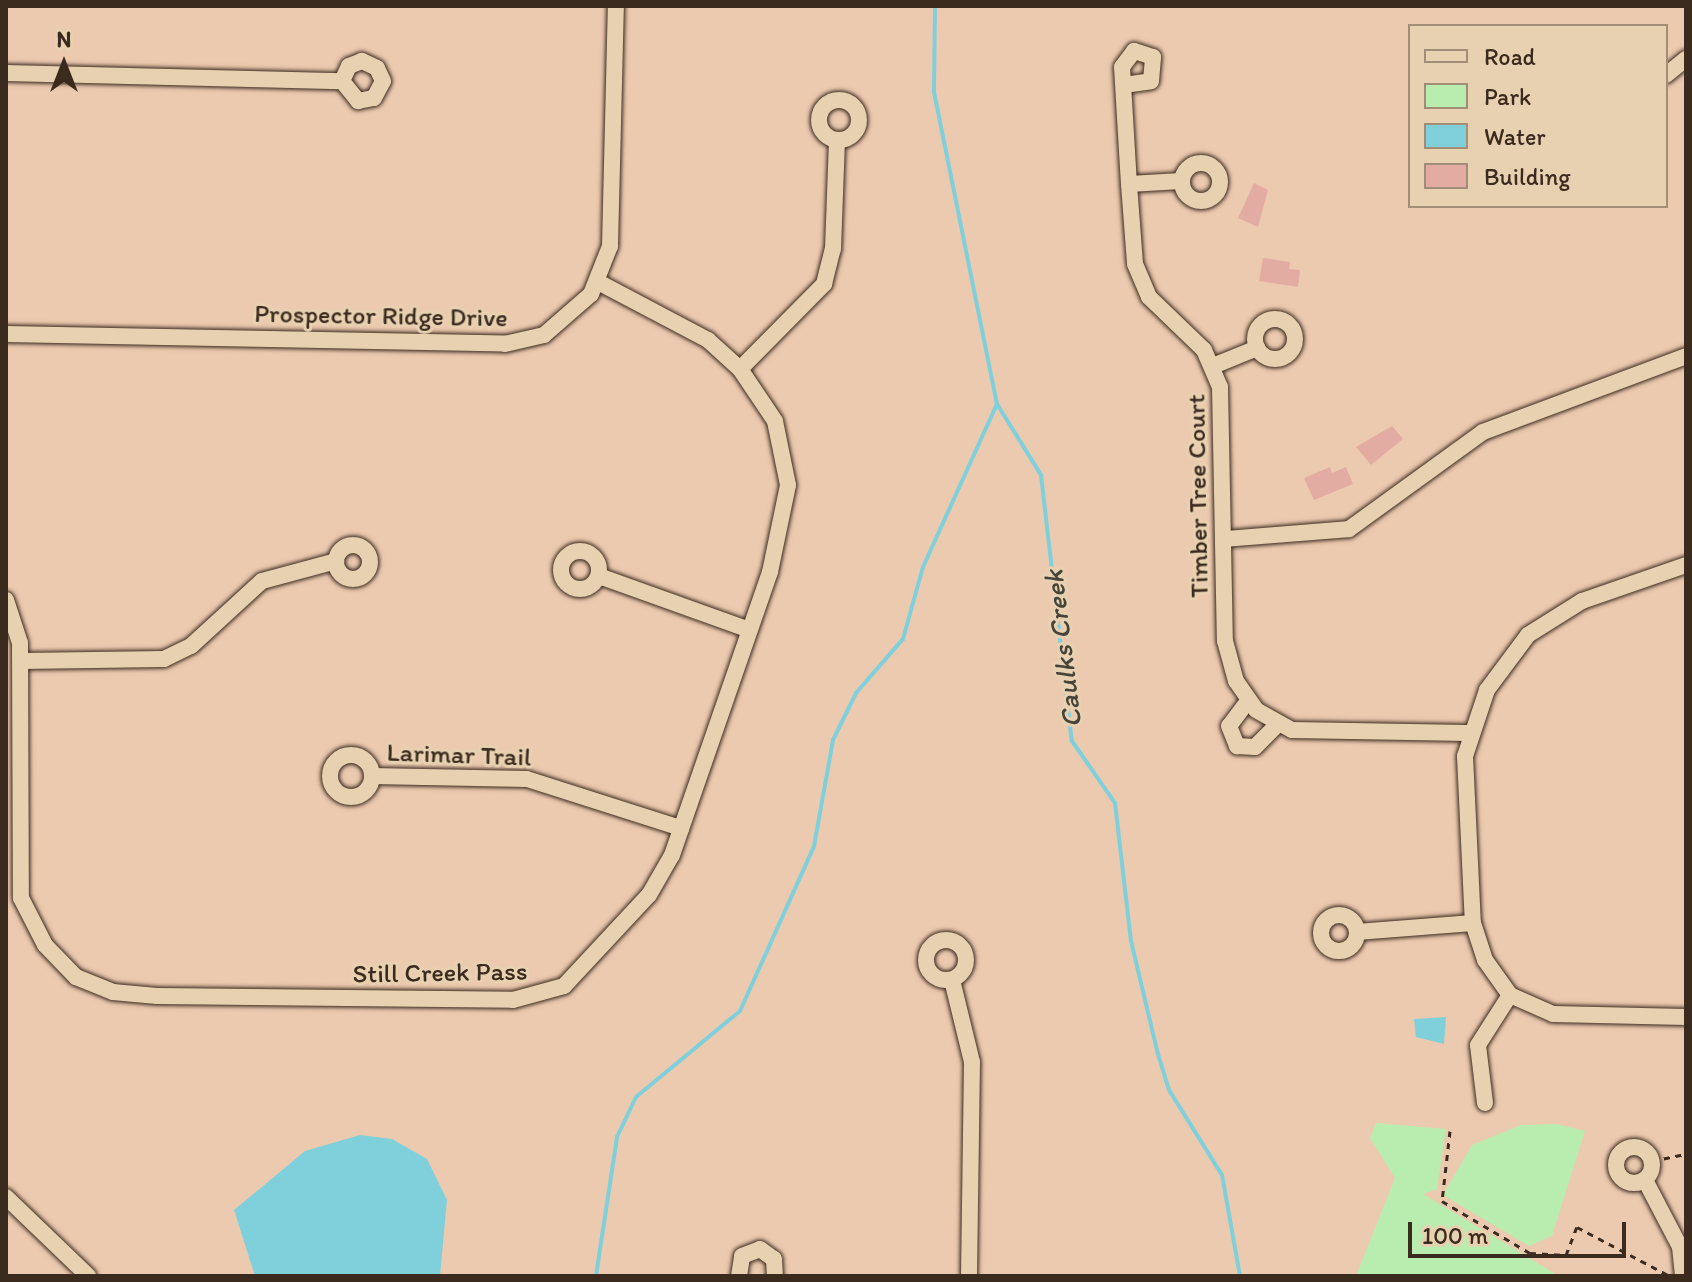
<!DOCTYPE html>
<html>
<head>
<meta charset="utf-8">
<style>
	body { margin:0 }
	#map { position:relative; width:1692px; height:1282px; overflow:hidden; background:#eccab0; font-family:Itim,sans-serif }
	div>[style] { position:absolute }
	.green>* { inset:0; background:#b8edaf }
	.water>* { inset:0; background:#80d0db }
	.stream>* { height:4px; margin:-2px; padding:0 2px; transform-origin:2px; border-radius:2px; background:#80d0db }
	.building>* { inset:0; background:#e3aca2 }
	.path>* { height:3px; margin-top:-1.5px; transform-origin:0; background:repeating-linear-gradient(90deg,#3b2a1e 0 6px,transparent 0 12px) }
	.roads { filter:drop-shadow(0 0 2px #3b2a1e) drop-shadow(0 0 2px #3b2a1e) }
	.minor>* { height:16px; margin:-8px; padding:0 8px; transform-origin:8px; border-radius:8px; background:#e7d1b0 }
	.minor>.ring { margin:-8px; padding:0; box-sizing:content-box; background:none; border:16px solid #e7d1b0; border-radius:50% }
	span { translate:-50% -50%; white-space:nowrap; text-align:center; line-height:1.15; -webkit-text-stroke:6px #e7d1b0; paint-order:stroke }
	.street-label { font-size:26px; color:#3b2a1e }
	.water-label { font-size:28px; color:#45433a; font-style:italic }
	.frame { position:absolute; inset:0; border:8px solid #3b2a1e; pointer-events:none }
	.legend { position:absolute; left:1408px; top:24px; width:260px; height:184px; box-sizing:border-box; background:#e7d1b0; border:2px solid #a28e76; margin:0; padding:10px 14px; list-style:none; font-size:24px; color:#3b2a1e }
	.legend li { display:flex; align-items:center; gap:16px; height:40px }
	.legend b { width:40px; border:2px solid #a28e76 }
	.north { position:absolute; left:24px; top:24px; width:80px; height:80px; -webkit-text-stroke:6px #e7d1b0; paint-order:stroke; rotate:0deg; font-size:22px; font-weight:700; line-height:32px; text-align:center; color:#3b2a1e }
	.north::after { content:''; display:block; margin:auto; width:28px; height:36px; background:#3b2a1e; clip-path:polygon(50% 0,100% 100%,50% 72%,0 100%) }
	.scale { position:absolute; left:1408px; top:1222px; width:218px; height:36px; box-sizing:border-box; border:4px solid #3b2a1e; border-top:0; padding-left:10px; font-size:24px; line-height:28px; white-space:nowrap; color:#3b2a1e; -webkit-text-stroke:6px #e7d1b0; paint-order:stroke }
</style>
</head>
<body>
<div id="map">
	<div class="green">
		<div style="clip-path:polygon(1376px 1123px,1446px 1129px,1437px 1189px,1423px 1194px,1559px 1276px,1356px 1276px,1395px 1178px,1370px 1138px)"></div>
		<div style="clip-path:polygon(1556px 1124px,1585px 1131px,1552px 1236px,1529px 1246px,1443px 1195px,1472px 1145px,1521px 1125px)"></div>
	</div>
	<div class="water">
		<div style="clip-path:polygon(1446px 1017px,1444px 1044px,1416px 1037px,1414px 1019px)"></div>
		<div style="clip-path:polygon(360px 1135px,392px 1139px,427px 1159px,447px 1200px,440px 1276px,255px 1276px,234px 1210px,305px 1151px)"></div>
	</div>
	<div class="stream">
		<div style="left:935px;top:6px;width:86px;rotate:90.7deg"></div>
		<div style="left:934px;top:92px;width:318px;rotate:78.6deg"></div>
		<div style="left:997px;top:404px;width:84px;rotate:58.2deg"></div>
		<div style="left:1041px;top:475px;width:268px;rotate:83.4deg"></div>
		<div style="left:1072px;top:741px;width:75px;rotate:55.3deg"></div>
		<div style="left:1115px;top:803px;width:139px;rotate:83.4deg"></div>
		<div style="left:1131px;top:941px;width:116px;rotate:76.6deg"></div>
		<div style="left:1158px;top:1054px;width:38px;rotate:73deg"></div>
		<div style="left:1169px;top:1090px;width:100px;rotate:58.1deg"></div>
		<div style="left:1222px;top:1175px;width:103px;rotate:79.9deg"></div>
		<div style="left:596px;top:1276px;width:141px;rotate:-81.4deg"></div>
		<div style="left:617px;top:1137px;width:44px;rotate:-64.6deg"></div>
		<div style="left:636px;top:1097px;width:135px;rotate:-39.6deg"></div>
		<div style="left:740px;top:1011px;width:181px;rotate:-65.8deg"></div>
		<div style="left:814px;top:846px;width:108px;rotate:-79.8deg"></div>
		<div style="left:833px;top:740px;width:52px;rotate:-63.9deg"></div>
		<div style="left:856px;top:693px;width:72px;rotate:-49deg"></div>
		<div style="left:903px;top:639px;width:75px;rotate:-74.5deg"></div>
		<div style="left:923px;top:567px;width:179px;rotate:-65.6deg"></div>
	</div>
	<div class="building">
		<div style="clip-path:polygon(1254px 183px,1268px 190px,1258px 227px,1238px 218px)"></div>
		<div style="clip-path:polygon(1263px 258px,1290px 262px,1289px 269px,1300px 270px,1298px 287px,1259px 281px)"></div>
		<div style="clip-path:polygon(1392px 426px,1403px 439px,1371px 465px,1356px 447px)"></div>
		<div style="clip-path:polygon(1330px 467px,1332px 473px,1346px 467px,1353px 484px,1314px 500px,1304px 478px)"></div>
	</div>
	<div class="path">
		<div style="left:1450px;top:1131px;width:70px;rotate:96.5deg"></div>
		<div style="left:1442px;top:1201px;width:102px;rotate:30.6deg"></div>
		<div style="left:1530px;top:1253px;width:36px;rotate:3deg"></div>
		<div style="left:1566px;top:1255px;width:30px;rotate:-69deg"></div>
		<div style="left:1577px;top:1227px;width:103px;rotate:27.8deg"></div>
		<div style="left:1652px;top:1161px;width:35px;rotate:-12deg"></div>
	</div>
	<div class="roads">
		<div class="minor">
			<div style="left:6px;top:73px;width:336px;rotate:1.4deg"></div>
			<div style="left:342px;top:81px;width:26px;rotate:51deg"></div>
			<div style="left:358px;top:101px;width:16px;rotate:-11deg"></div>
			<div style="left:374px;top:98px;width:19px;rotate:-62deg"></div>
			<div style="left:383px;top:81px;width:14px;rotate:-115deg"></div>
			<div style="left:377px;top:68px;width:17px;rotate:-155deg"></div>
			<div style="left:362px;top:61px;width:14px;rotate:159deg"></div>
			<div style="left:349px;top:66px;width:17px;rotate:115deg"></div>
			<div style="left:1666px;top:75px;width:26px;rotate:-39deg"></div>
			<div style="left:1124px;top:85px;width:27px;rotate:-8deg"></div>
			<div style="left:1151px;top:81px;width:24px;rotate:-85deg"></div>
			<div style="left:1153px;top:57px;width:20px;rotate:-162deg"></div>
			<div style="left:1134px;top:51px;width:20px;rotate:127deg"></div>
			<div style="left:1122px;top:67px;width:117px;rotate:86.6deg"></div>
			<div style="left:1129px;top:184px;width:80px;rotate:85.7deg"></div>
			<div style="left:1135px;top:264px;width:36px;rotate:67deg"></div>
			<div style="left:1149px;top:297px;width:76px;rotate:43.9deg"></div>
			<div style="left:1204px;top:350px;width:40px;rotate:66.6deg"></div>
			<div style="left:1220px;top:387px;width:254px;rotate:88.9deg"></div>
			<div style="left:1225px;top:641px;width:41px;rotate:74.6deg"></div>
			<div style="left:1236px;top:681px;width:35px;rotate:55deg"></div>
			<div style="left:1256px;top:710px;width:41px;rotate:29.1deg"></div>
			<div style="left:1292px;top:730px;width:176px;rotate:1deg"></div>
			<div class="ring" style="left:819px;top:100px;width:24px;height:24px"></div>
			<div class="ring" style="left:1182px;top:163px;width:22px;height:22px"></div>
			<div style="left:1129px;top:184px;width:52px;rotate:-3.3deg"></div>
			<div class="ring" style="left:1255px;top:319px;width:24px;height:24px"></div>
			<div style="left:6px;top:334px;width:499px;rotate:1.1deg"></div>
			<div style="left:505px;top:344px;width:40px;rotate:-13deg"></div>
			<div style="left:544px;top:335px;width:62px;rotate:-41.1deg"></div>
			<div style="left:591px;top:294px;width:52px;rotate:-68.4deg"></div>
			<div style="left:610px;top:246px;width:240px;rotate:-88.6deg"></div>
			<div style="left:1213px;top:366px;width:48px;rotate:-22.2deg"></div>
			<div style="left:740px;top:369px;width:120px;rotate:-45.3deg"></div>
			<div style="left:824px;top:284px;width:36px;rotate:-76deg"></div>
			<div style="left:833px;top:249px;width:108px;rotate:-87.9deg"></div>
			<div style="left:1225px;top:539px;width:124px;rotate:-4.6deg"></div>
			<div style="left:1349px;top:529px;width:165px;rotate:-35.9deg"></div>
			<div style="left:1483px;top:432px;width:217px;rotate:-20.5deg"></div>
			<div class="ring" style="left:336px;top:545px;width:18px;height:18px"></div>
			<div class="ring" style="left:561px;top:551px;width:22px;height:22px"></div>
			<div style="left:1686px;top:565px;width:110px;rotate:160.9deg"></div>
			<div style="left:1582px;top:601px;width:64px;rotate:147.8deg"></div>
			<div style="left:1528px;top:635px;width:69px;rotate:126.7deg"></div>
			<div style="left:1487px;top:690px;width:70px;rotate:108.4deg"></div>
			<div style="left:1465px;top:756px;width:167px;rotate:87.3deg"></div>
			<div style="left:1473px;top:923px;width:39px;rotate:72deg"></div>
			<div style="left:1485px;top:960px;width:43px;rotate:54.5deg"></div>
			<div style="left:1510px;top:995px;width:47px;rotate:23.8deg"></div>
			<div style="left:1553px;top:1014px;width:133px;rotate:1.3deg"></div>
			<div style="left:599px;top:576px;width:160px;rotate:19.7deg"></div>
			<div style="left:6px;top:600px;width:45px;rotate:72deg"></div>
			<div style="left:20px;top:643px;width:255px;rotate:89.8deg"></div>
			<div style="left:21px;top:898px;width:53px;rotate:62.9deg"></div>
			<div style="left:45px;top:945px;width:45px;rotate:45.9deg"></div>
			<div style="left:76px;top:977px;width:40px;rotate:22deg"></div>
			<div style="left:113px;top:992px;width:44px;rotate:5.2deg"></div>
			<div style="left:157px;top:996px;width:356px;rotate:0.6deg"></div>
			<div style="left:513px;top:1000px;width:53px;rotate:-15.4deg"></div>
			<div style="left:564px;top:986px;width:125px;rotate:-47deg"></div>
			<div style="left:649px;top:895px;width:46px;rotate:-60.1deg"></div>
			<div style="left:672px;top:855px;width:299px;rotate:-70.9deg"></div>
			<div style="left:770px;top:572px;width:89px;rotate:-78.3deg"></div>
			<div style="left:788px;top:485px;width:65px;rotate:-101.5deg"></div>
			<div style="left:775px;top:421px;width:63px;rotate:-123.9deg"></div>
			<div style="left:740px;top:369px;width:43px;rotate:-137.8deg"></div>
			<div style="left:708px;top:340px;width:124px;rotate:-152.2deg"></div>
			<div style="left:21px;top:661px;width:143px;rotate:-0.8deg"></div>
			<div style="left:164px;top:659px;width:30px;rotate:-26deg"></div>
			<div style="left:191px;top:646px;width:96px;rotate:-42.5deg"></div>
			<div style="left:262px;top:581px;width:77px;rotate:-15.1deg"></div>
			<div style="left:1248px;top:701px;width:31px;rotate:127deg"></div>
			<div style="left:1229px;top:726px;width:22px;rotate:68deg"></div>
			<div style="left:1237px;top:746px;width:18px;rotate:3deg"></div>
			<div style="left:1255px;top:747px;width:33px;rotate:-45deg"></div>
			<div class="ring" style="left:330px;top:755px;width:26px;height:26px"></div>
			<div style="left:372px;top:776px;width:155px;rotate:1.1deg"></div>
			<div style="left:527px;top:779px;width:162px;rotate:17.7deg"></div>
			<div class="ring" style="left:1321px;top:915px;width:20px;height:20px"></div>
			<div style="left:1357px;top:932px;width:116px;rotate:-4.4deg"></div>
			<div class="ring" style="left:926px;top:940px;width:24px;height:24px"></div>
			<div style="left:952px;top:980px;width:84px;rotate:76.3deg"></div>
			<div style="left:972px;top:1062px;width:214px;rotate:90.8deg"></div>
			<div style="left:1485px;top:1103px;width:58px;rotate:-96.9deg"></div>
			<div style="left:1478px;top:1045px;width:59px;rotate:-57.4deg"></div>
			<div class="ring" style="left:1616px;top:1147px;width:20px;height:20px"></div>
			<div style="left:1645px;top:1180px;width:76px;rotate:62.4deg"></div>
			<div style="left:1680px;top:1247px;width:29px;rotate:84deg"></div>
			<div style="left:6px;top:1197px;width:114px;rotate:43.9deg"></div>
			<div style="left:739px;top:1276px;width:20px;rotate:-81deg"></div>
			<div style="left:742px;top:1256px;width:19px;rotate:-21deg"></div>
			<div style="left:760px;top:1249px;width:17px;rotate:36deg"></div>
			<div style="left:774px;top:1259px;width:17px;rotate:87deg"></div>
		</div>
	</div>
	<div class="street-label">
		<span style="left:381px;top:316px;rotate:1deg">Prospector Ridge Drive</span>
		<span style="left:1198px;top:496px;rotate:-91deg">Timber Tree Court</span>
		<span style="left:459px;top:755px;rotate:2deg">Larimar Trail</span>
		<span style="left:440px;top:973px;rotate:-1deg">Still Creek Pass</span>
	</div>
	<div class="water-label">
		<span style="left:1062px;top:649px;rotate:-97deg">Caulks Creek</span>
	</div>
	<div class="frame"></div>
	<ul class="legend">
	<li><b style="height:10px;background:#e7d1b0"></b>Road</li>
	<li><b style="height:22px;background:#b8edaf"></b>Park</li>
	<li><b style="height:22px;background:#80d0db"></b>Water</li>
	<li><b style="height:22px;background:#e3aca2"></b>Building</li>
	</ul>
	<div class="north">N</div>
	<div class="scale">100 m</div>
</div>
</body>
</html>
